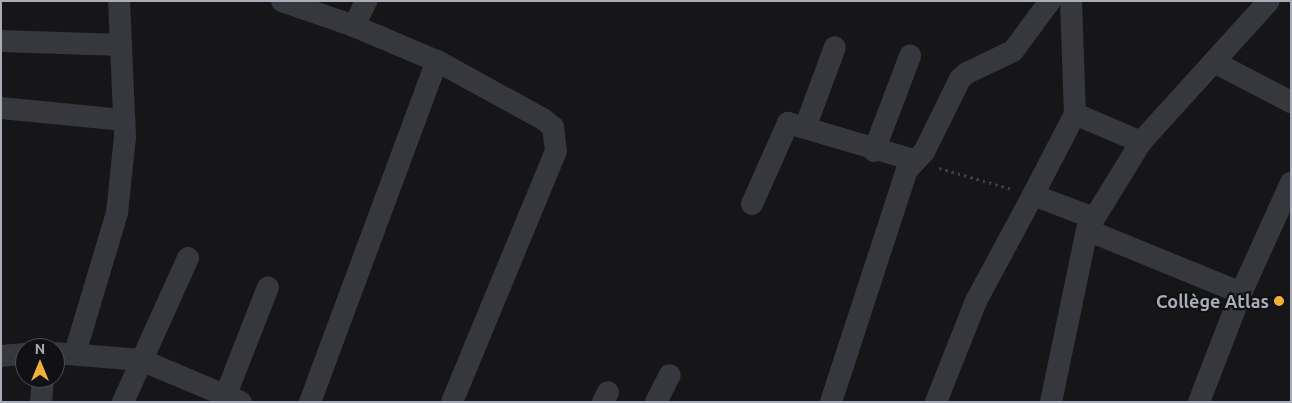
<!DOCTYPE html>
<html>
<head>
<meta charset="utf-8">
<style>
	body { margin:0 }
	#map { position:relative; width:1292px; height:403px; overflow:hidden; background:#161618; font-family:Ubuntu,sans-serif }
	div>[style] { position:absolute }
	.path>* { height:3px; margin-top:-1.5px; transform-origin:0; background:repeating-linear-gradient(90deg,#3d3f44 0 2.5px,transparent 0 6.5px) }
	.minor>* { height:22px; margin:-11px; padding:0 11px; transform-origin:11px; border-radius:11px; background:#37383d }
	.dots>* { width:14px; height:14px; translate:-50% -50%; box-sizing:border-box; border:2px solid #111113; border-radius:50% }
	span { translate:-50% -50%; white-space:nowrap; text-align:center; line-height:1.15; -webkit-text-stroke:4.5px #111113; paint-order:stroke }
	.poi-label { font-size:18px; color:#a8adb8; font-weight:700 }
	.right { translate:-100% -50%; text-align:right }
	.frame { position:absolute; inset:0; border:2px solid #a8adb8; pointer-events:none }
	.north { position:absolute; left:15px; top:338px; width:50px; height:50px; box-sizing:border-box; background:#111113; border:1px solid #4d4f55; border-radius:50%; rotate:0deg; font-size:14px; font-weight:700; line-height:20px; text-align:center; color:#a8adb8 }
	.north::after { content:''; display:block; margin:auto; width:18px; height:22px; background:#f2b134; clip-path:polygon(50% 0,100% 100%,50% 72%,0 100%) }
</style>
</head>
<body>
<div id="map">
	<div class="path">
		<div style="left:939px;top:168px;width:76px;rotate:16deg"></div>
	</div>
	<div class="minor">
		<div style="left:282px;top:1px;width:76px;rotate:19.1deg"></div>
		<div style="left:354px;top:26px;width:90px;rotate:22.9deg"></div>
		<div style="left:437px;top:61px;width:121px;rotate:28.7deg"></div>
		<div style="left:543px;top:119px;width:13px;rotate:39deg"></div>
		<div style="left:553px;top:127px;width:24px;rotate:83deg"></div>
		<div style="left:556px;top:151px;width:272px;rotate:112.5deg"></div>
		<div style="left:1071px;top:1px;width:113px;rotate:88deg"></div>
		<div style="left:1075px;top:114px;width:72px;rotate:23deg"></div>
		<div style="left:354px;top:26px;width:28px;rotate:-64deg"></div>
		<div style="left:1px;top:41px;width:120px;rotate:1.9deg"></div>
		<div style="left:1214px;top:62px;width:87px;rotate:27.5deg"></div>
		<div style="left:1px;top:108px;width:124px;rotate:5.6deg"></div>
		<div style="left:1075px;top:114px;width:91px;rotate:117.4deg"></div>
		<div style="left:1033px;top:195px;width:65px;rotate:20.7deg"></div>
		<div style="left:805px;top:128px;width:86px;rotate:-69.7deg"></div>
		<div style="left:874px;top:151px;width:102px;rotate:-69.2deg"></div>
		<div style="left:752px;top:204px;width:89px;rotate:-66deg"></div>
		<div style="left:788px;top:123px;width:131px;rotate:16.4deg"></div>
		<div style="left:1087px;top:230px;width:166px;rotate:22.2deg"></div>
		<div style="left:55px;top:353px;width:86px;rotate:4.7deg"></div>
		<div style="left:141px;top:360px;width:108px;rotate:22.8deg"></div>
		<div style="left:75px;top:353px;width:146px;rotate:-73.3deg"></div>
		<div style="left:117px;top:213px;width:76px;rotate:-84deg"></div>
		<div style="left:125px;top:137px;width:136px;rotate:-92.5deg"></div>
		<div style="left:1px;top:356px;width:24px;rotate:-5deg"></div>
		<div style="left:41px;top:402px;width:24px;rotate:-85deg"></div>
		<div style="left:123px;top:402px;width:158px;rotate:-65.7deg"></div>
		<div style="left:223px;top:402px;width:123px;rotate:-68.6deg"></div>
		<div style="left:310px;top:402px;width:364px;rotate:-69.6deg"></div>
		<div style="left:603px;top:402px;width:11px;rotate:-63deg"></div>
		<div style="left:656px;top:402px;width:30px;rotate:-63deg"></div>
		<div style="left:831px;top:402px;width:244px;rotate:-71.9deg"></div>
		<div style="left:907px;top:170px;width:25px;rotate:-47deg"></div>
		<div style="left:924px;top:152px;width:81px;rotate:-63.7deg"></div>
		<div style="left:960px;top:79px;width:9px;rotate:-41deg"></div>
		<div style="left:967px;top:73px;width:51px;rotate:-25.6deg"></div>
		<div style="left:1013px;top:51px;width:62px;rotate:-53.5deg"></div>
		<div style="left:936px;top:402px;width:109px;rotate:-68.4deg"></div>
		<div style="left:976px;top:301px;width:120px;rotate:-61.7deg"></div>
		<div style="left:1051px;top:402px;width:176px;rotate:-78.2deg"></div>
		<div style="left:1087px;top:230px;width:103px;rotate:-58.5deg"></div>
		<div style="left:1141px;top:142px;width:190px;rotate:-47.8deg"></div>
		<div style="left:1199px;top:402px;width:117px;rotate:-68.9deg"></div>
		<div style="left:1241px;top:293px;width:121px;rotate:-65.6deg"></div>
	</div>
	<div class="dots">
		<div style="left:1279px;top:301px;background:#f2b134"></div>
	</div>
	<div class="poi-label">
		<span class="right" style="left:1269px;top:301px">Collège Atlas</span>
	</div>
	<div class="frame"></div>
	<div class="north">N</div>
</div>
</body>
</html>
